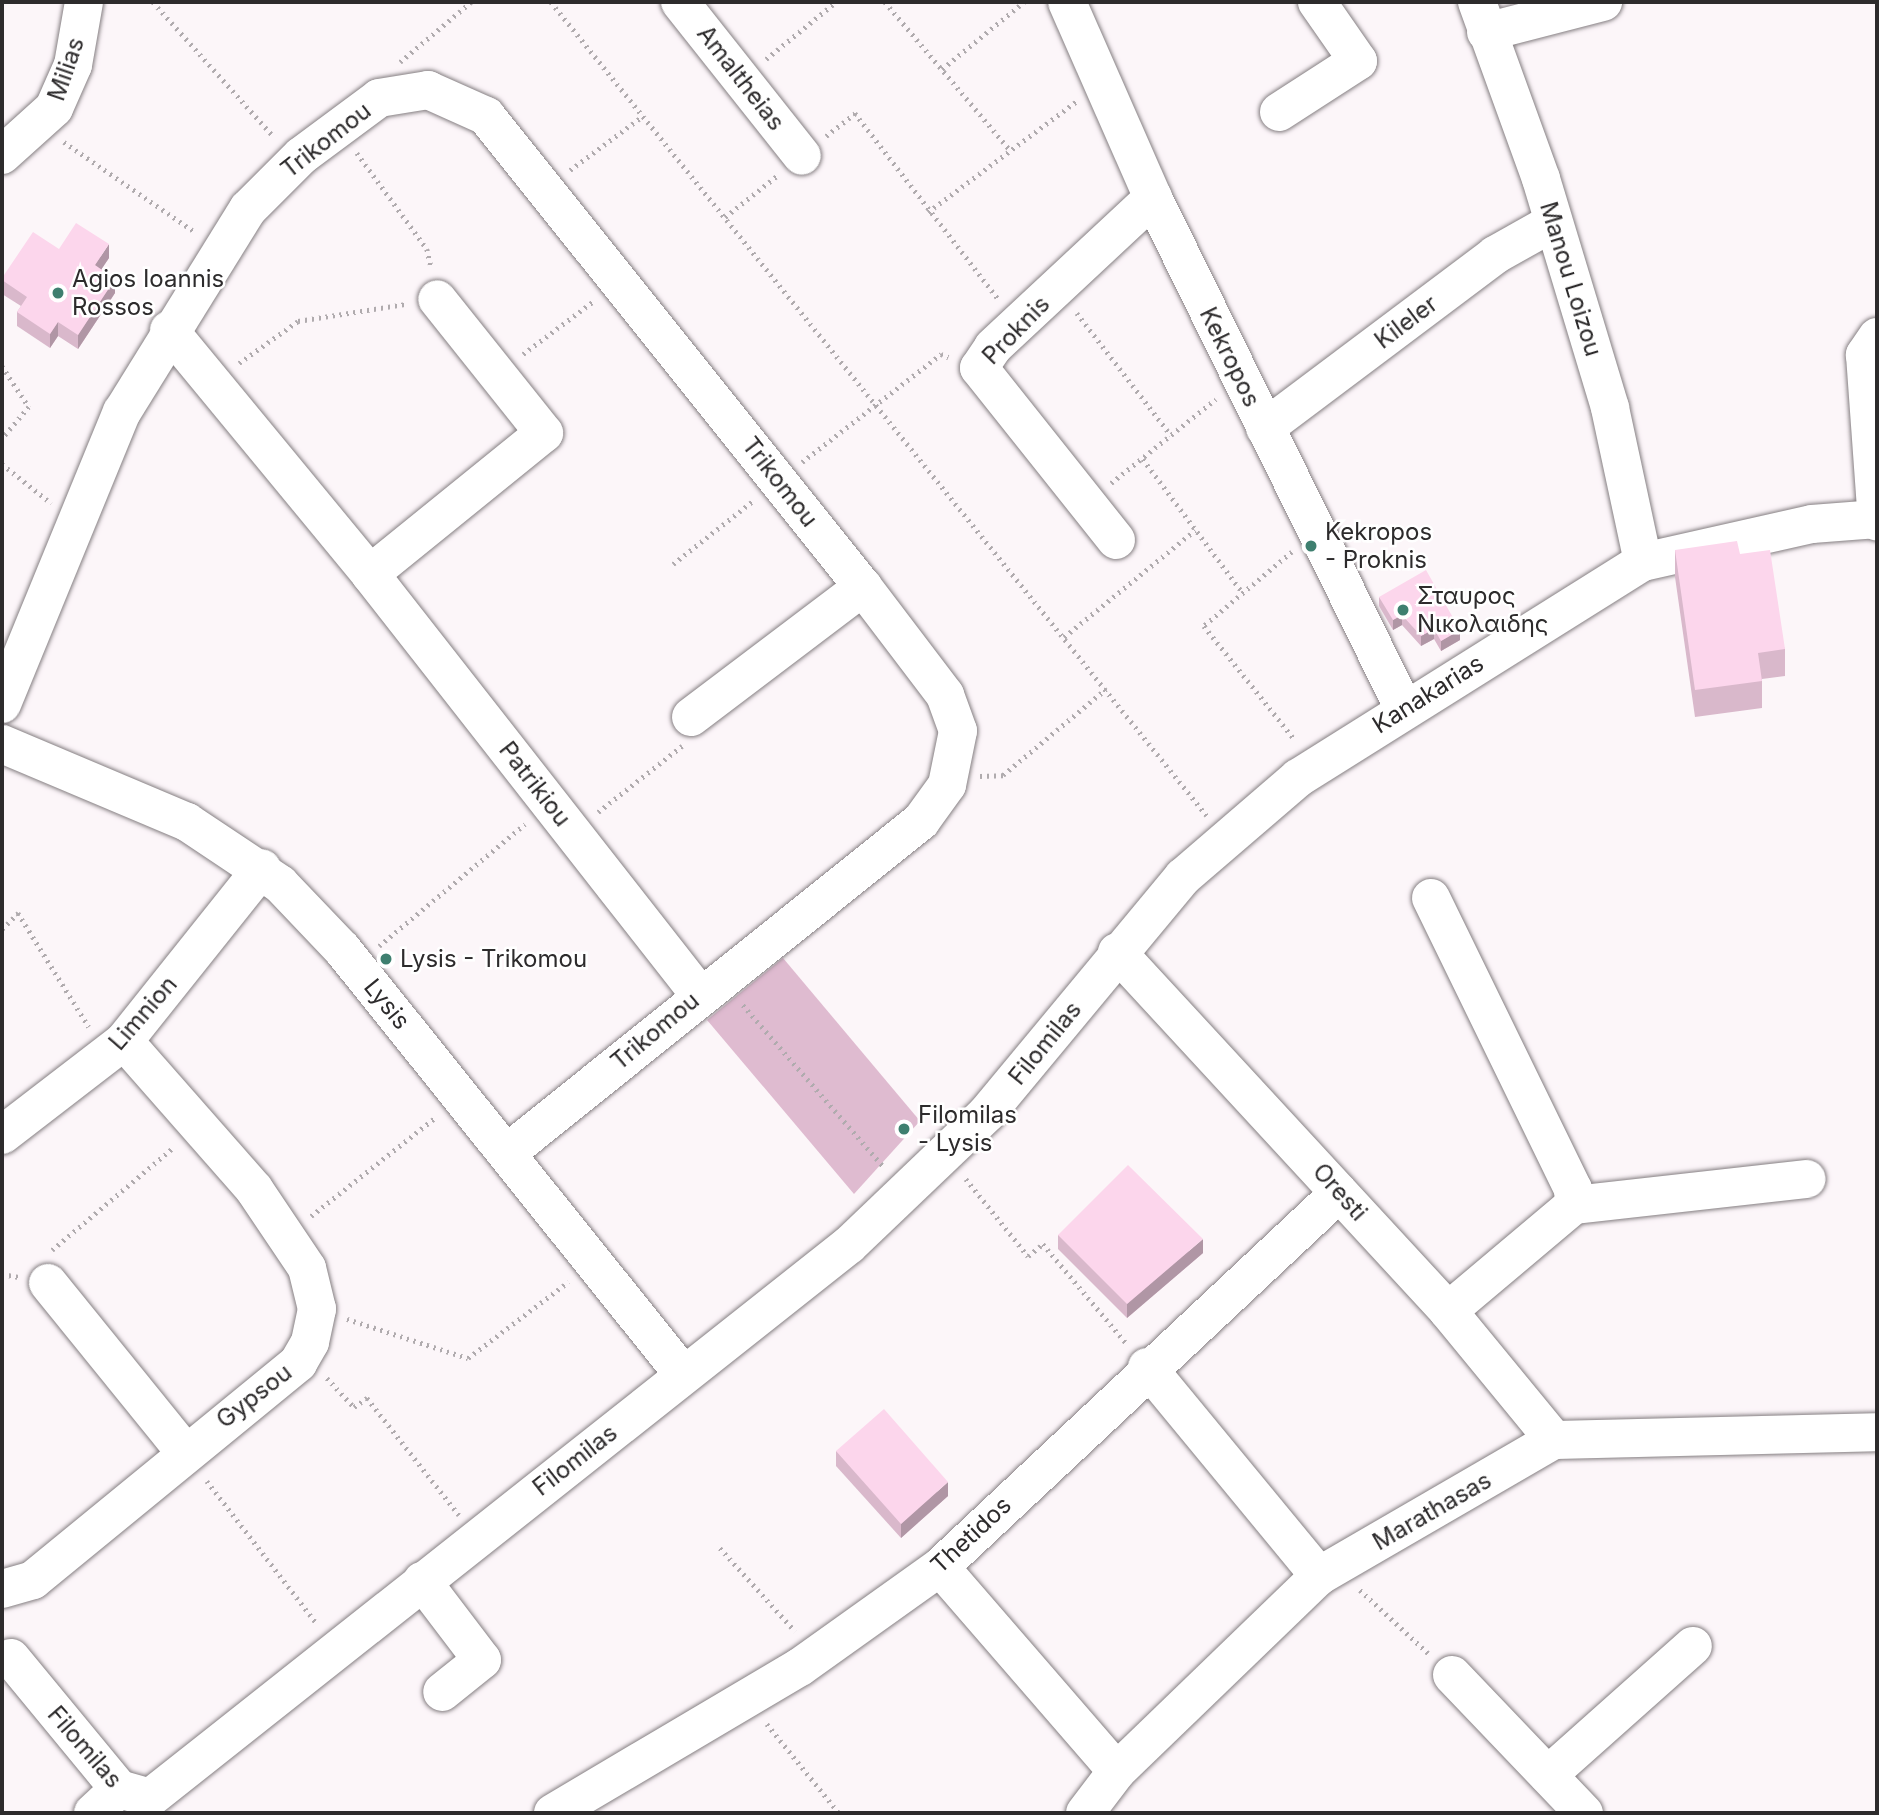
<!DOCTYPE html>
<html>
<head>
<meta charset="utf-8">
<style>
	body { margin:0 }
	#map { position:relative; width:1879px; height:1815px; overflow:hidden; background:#fcf6f9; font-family:Inter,sans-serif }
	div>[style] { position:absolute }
	.green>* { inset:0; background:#dfbbd0 }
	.path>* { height:4.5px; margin-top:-2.25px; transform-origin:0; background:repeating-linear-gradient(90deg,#b0abae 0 2px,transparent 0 7px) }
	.roads { filter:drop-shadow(0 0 2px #857f82) drop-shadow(0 0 2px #857f82) }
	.minor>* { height:38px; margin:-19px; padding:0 19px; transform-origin:19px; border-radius:19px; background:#fff }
	.wall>* { inset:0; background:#d9b8cb }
	.shaded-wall>* { inset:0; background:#b096a5 }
	.building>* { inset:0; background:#fcd6ec }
	.dots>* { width:19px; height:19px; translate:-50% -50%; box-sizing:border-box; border:4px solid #fff; border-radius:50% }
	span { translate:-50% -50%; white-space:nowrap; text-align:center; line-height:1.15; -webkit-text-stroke:5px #fff; paint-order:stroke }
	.street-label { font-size:24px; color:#2d2b2c }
	.poi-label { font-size:24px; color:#2d2b2c }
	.left { translate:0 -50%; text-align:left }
	.frame { position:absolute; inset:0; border:4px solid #2d2b2c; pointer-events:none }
</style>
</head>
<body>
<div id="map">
	<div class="green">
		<div style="clip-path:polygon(783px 958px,920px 1121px,854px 1194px,707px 1020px)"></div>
	</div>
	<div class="path">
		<div style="left:153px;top:2px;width:181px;rotate:48.1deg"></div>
		<div style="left:551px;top:2px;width:1045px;rotate:51.13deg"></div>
		<div style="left:885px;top:2px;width:194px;rotate:49.8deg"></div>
		<div style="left:766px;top:59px;width:90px;rotate:-39.2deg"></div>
		<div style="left:400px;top:62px;width:93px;rotate:-40.2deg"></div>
		<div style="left:942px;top:69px;width:106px;rotate:-39.3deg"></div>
		<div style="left:826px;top:136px;width:37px;rotate:-38deg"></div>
		<div style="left:855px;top:113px;width:235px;rotate:52.4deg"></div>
		<div style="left:64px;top:142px;width:159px;rotate:34.5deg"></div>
		<div style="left:357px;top:153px;width:119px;rotate:53.9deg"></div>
		<div style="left:427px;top:249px;width:18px;rotate:77deg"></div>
		<div style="left:570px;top:170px;width:91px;rotate:-36.5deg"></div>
		<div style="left:928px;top:212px;width:186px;rotate:-36.7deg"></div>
		<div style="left:725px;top:217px;width:68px;rotate:-38.4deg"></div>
		<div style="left:1077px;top:313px;width:154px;rotate:52.4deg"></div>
		<div style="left:523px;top:354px;width:90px;rotate:-36.9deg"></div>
		<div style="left:239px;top:363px;width:72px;rotate:-35.4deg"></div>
		<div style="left:298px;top:321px;width:108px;rotate:-9deg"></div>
		<div style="left:2px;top:366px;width:49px;rotate:56.6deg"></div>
		<div style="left:29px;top:407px;width:42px;rotate:130.2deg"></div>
		<div style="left:1143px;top:459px;width:167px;rotate:53.3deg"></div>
		<div style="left:802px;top:462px;width:176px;rotate:-37.8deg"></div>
		<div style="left:941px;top:354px;width:8px;rotate:23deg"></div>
		<div style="left:2px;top:464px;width:63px;rotate:38.5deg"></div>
		<div style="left:1111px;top:483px;width:134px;rotate:-38.7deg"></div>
		<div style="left:1292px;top:552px;width:115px;rotate:139.9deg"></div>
		<div style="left:1204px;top:626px;width:146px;rotate:51.4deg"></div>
		<div style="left:673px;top:564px;width:103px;rotate:-38.3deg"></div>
		<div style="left:1064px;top:637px;width:169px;rotate:-39.2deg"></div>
		<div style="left:980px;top:776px;width:23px;rotate:-2deg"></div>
		<div style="left:1003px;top:775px;width:134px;rotate:-39.9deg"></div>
		<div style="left:598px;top:812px;width:107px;rotate:-38.2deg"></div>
		<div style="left:2px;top:929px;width:23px;rotate:-45deg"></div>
		<div style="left:18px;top:913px;width:134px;rotate:58.1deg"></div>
		<div style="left:379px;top:946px;width:190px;rotate:-39.9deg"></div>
		<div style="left:743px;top:1005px;width:215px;rotate:49deg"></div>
		<div style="left:966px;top:1179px;width:99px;rotate:51.2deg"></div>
		<div style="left:1028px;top:1256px;width:19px;rotate:-39deg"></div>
		<div style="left:1043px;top:1244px;width:129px;rotate:50deg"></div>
		<div style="left:311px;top:1216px;width:159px;rotate:-38.4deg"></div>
		<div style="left:52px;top:1250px;width:160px;rotate:-40.2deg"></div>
		<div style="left:2px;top:1274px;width:17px;rotate:10deg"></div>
		<div style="left:347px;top:1319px;width:127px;rotate:17.9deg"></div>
		<div style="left:468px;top:1358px;width:126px;rotate:-37.2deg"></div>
		<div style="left:327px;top:1378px;width:40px;rotate:47deg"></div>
		<div style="left:354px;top:1407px;width:16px;rotate:-35deg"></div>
		<div style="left:367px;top:1398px;width:149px;rotate:51.8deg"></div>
		<div style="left:207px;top:1481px;width:180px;rotate:52.4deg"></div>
		<div style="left:720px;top:1548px;width:112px;rotate:47.9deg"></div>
		<div style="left:1360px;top:1590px;width:93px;rotate:42.8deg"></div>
		<div style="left:767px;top:1724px;width:114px;rotate:51deg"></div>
	</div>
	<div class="roads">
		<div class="minor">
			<div style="left:680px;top:2px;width:196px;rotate:51.6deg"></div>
			<div style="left:1067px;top:2px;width:214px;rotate:66.3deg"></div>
			<div style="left:1153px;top:198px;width:567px;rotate:63.84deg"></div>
			<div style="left:1477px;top:2px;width:188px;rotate:70.1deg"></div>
			<div style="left:1541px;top:179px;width:239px;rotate:73.2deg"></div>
			<div style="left:1610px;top:408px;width:157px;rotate:77.9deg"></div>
			<div style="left:1486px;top:32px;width:121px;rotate:-14.4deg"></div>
			<div style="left:1279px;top:112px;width:94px;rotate:-32.8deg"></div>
			<div style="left:1358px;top:61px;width:72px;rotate:-124.8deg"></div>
			<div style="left:2px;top:155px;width:70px;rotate:-42.1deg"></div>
			<div style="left:54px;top:108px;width:47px;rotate:-66.2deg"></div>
			<div style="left:73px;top:65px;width:64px;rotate:-80.1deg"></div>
			<div style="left:169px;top:330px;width:316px;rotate:50.5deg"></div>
			<div style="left:370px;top:574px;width:534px;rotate:51.93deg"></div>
			<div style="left:1877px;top:337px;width:22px;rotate:124deg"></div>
			<div style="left:1865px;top:355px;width:167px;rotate:85.9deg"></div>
			<div style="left:1265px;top:428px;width:288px;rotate:-36.9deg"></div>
			<div style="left:1495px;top:255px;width:65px;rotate:-29.3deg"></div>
			<div style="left:1116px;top:540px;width:220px;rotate:-128.5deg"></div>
			<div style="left:979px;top:368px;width:25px;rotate:-56deg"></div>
			<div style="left:993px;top:347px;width:219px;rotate:-43deg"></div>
			<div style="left:370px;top:574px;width:224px;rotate:-39deg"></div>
			<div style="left:544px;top:433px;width:171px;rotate:-128.6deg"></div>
			<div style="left:2px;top:704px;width:316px;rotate:-67.7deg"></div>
			<div style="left:122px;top:412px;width:239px;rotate:-58.2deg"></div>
			<div style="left:248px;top:209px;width:75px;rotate:-45deg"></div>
			<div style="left:301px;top:156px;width:97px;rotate:-36.6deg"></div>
			<div style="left:379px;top:98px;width:50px;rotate:-9.3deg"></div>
			<div style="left:428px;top:90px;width:64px;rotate:24.1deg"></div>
			<div style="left:486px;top:116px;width:603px;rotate:51.33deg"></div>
			<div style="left:863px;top:587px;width:136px;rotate:52.8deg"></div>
			<div style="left:945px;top:695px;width:38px;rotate:70deg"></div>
			<div style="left:958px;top:731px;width:55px;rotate:101.5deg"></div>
			<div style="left:947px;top:785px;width:44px;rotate:125.8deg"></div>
			<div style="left:921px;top:821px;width:531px;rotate:141.27deg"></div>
			<div style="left:691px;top:717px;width:216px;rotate:-37.1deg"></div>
			<div style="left:2px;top:744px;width:201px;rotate:22.9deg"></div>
			<div style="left:187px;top:822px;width:112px;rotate:33.7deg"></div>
			<div style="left:280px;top:884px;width:90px;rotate:46.4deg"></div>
			<div style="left:342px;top:949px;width:545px;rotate:51.26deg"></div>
			<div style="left:1431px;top:898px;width:324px;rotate:64deg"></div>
			<div style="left:1573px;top:1189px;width:16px;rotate:86deg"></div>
			<div style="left:1117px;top:952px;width:488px;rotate:47.3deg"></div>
			<div style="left:1448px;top:1311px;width:167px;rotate:50.6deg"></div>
			<div style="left:2px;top:1135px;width:154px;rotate:-37.6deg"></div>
			<div style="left:124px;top:1041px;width:221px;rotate:-51.4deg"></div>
			<div style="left:48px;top:1283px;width:216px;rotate:51deg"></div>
			<div style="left:1448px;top:1311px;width:165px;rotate:-40.1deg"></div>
			<div style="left:1574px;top:1205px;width:234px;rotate:-6.4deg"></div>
			<div style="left:1147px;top:1367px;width:271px;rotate:50.5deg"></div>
			<div style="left:940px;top:1567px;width:270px;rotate:49.1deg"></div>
			<div style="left:422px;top:1581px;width:99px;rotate:52.8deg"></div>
			<div style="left:482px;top:1660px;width:51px;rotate:141.3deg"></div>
			<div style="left:2px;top:1589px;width:32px;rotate:-16deg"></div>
			<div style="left:33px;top:1580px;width:343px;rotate:-39.3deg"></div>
			<div style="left:298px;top:1363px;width:24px;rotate:-60deg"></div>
			<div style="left:310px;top:1342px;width:34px;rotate:-78deg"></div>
			<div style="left:317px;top:1309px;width:42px;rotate:-103.7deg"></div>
			<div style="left:307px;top:1268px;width:95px;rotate:-123.9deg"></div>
			<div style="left:254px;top:1189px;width:197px;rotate:-131.3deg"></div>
			<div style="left:11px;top:1658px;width:170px;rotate:50.5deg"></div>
			<div style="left:119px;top:1789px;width:32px;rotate:16deg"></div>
			<div style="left:150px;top:1798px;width:891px;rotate:-38.35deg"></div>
			<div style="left:849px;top:1245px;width:191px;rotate:-43.7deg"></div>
			<div style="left:987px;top:1113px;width:307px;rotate:-50.3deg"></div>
			<div style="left:1183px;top:877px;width:152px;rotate:-40.7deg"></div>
			<div style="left:1298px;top:778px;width:407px;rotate:-32.1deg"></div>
			<div style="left:1643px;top:562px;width:173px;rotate:-12.7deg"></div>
			<div style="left:1812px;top:524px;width:65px;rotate:-4.4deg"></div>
			<div style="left:1452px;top:1675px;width:191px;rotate:46.3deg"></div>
			<div style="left:1548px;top:1775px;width:194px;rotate:-41.7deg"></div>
			<div style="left:93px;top:1813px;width:35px;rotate:-43deg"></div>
			<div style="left:553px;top:1813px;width:287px;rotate:-30.6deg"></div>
			<div style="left:800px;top:1667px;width:172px;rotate:-35.5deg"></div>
			<div style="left:940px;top:1567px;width:547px;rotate:-43.15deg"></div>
			<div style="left:1085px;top:1813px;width:53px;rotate:-52.7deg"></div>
			<div style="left:1117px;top:1771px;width:281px;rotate:-44deg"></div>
			<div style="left:1319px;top:1576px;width:272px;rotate:-30.1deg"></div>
			<div style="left:1554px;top:1440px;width:323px;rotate:-1.4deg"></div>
		</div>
	</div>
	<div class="wall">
		<div style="clip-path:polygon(59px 249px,109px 258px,101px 269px,115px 293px,78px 349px,58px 336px,50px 348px,17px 326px,17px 312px,21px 306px,2px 294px,2px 278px)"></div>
		<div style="clip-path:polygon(1675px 550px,1740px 554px,1785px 649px,1785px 676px,1762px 679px,1762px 708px,1695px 717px,1675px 577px)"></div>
		<div style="clip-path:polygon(1379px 597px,1460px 640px,1441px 651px,1434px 639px,1421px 646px,1402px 625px,1393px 630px,1379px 606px)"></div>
		<div style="clip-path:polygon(1058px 1235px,1203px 1253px,1127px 1318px,1058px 1249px)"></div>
		<div style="clip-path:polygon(836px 1451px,948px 1496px,901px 1538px,836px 1466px)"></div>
	</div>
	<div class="shaded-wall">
		<div style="clip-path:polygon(109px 244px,109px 258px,95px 279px,95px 265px)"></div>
		<div style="clip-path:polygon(115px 279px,115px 293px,78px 349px,78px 335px)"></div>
		<div style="clip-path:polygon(58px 322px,58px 336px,50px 348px,50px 334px)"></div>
		<div style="clip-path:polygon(1402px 615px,1402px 625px,1393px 630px,1393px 620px)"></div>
		<div style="clip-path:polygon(1434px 629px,1434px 639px,1421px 646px,1421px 636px)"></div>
		<div style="clip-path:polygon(1460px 630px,1460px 640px,1441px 651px,1441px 641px)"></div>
		<div style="clip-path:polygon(1203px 1239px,1203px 1253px,1127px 1318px,1127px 1304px)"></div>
		<div style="clip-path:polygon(948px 1482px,948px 1496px,901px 1538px,901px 1524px)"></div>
	</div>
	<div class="building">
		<div style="clip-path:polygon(76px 223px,109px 244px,95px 265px,115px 279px,78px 335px,58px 322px,50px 334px,17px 312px,27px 297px,2px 280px,2px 278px,33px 232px,59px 249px)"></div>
		<div style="clip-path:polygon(1737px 541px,1740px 554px,1770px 550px,1785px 649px,1758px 653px,1762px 681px,1695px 690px,1675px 550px)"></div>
		<div style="clip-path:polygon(1426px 570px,1460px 630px,1441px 641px,1434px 629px,1421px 636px,1402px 615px,1393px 620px,1379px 597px)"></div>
		<div style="clip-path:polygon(1128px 1165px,1203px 1239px,1127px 1304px,1058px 1235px)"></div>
		<div style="clip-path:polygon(884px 1409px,948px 1482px,901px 1524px,836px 1451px)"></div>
	</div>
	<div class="dots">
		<div style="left:58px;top:293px;background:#3e7f6f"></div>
		<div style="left:1311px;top:546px;background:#3e7f6f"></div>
		<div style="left:1403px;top:610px;background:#3e7f6f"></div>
		<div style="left:386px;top:959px;background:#3e7f6f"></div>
		<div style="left:904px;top:1129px;background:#3e7f6f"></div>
	</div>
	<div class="street-label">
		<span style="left:66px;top:69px;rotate:-71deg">Milias</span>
		<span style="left:741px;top:78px;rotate:52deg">Amaltheias</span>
		<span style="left:326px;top:140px;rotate:-38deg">Trikomou</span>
		<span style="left:1571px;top:279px;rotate:73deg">Manou Loizou</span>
		<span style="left:1406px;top:322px;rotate:-37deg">Kileler</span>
		<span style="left:1016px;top:330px;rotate:-46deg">Proknis</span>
		<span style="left:1230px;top:357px;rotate:64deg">Kekropos</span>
		<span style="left:780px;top:482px;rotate:52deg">Trikomou</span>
		<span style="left:1428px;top:694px;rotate:-32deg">Kanakarias</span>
		<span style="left:535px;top:784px;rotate:52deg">Patrikiou</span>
		<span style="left:387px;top:1004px;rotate:51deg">Lysis</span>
		<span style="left:143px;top:1013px;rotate:-49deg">Limnion</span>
		<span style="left:655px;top:1031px;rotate:-40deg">Trikomou</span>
		<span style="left:1045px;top:1043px;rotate:-51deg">Filomilas</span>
		<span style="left:1340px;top:1192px;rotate:48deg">Oresti</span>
		<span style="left:254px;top:1396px;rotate:-38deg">Gypsou</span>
		<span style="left:575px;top:1460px;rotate:-38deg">Filomilas</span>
		<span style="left:1432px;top:1511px;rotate:-30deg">Marathasas</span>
		<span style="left:971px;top:1535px;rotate:-43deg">Thetidos</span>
		<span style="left:85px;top:1747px;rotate:49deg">Filomilas</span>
	</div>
	<div class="poi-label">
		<span class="left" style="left:72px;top:293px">Agios Ioannis<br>Rossos</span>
		<span class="left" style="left:1325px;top:546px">Kekropos<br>- Proknis</span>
		<span class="left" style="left:1417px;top:610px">Σταυρος<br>Νικολαιδης</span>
		<span class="left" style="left:400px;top:959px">Lysis - Trikomou</span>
		<span class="left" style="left:918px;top:1129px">Filomilas<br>- Lysis</span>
	</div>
	<div class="frame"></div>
</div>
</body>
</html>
